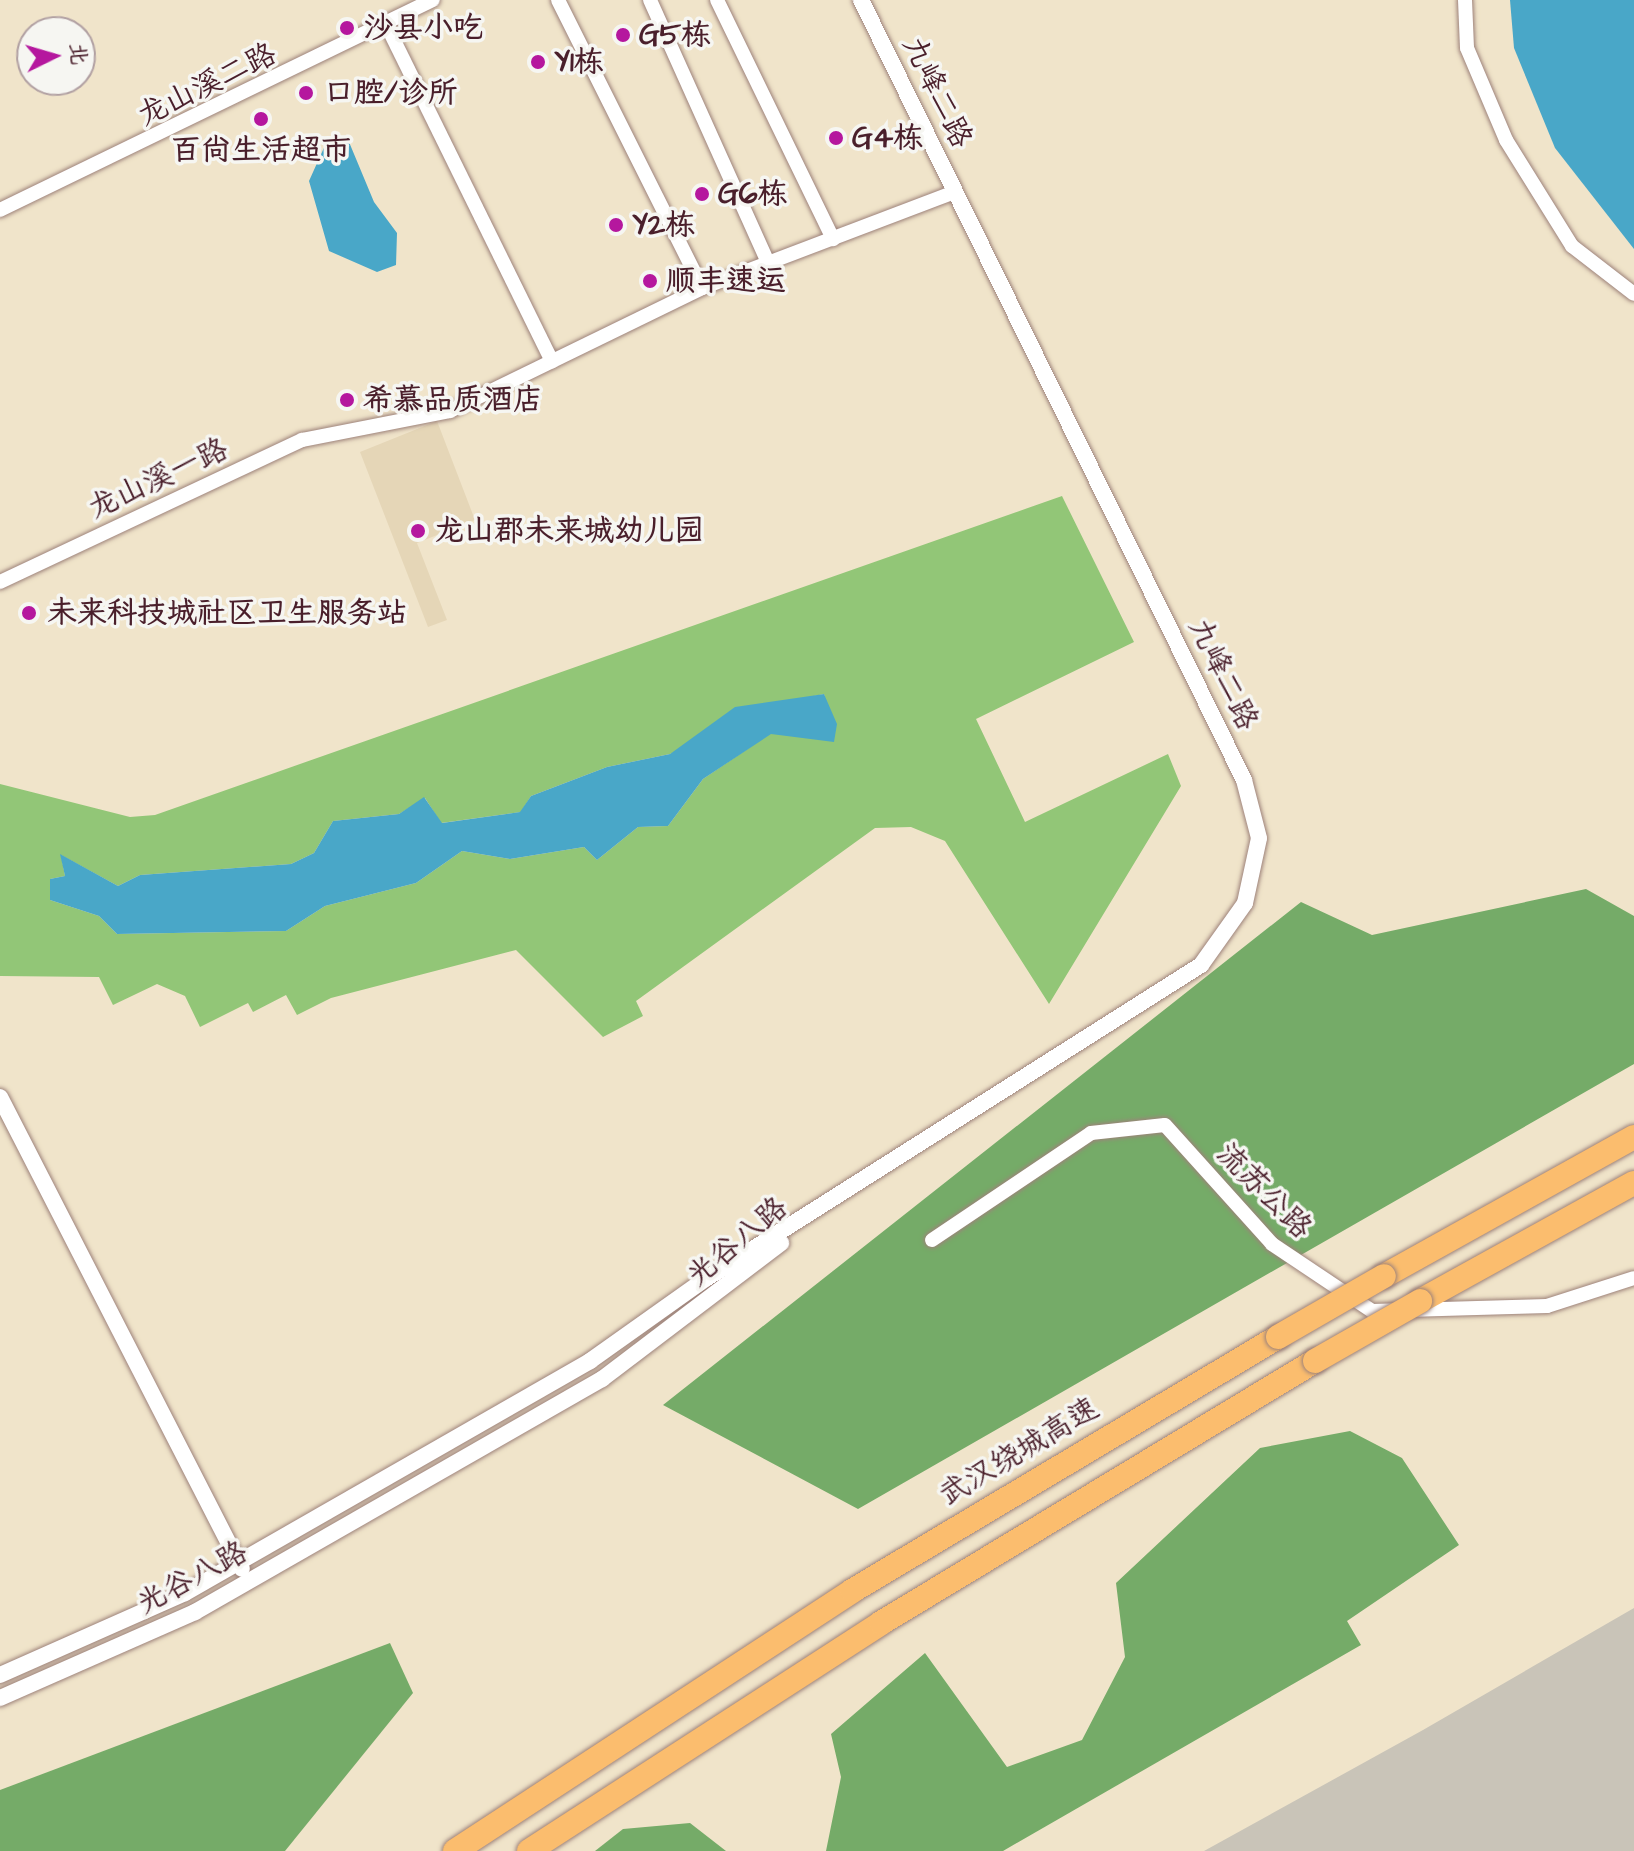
<!DOCTYPE html>
<html>
<head>
<meta charset="utf-8">
<style>
	body { margin:0 }
	#map { position:relative; width:1634px; height:1851px; overflow:hidden; background:#f0e4ca; font-family:"Architects Daughter","LXGW WenKai TC",sans-serif }
	div>[style] { position:absolute }
	.built>* { inset:0; background:#e5d6b7 }
	.industrial>* { inset:0; background:#c9c4b8 }
	.green>* { inset:0; background:#92c677 }
	.forest>* { inset:0; background:#75ab68 }
	.water>* { inset:0; background:#49a7c8 }
	.roads { filter:drop-shadow(0 0 2px #9d827a) drop-shadow(0 0 2px #9d827a) }
	.minor>* { height:14px; margin:-7px; padding:0 7px; transform-origin:7px; border-radius:7px; background:#fff }
	.tertiary>* { height:16px; margin:-8px; padding:0 8px; transform-origin:8px; border-radius:8px; background:#fff }
	.motorway>* { height:24px; margin:-12px; padding:0 12px; transform-origin:12px; border-radius:12px; background:#fbbd6e }
	.bridges { filter:drop-shadow(0 0 2px #9d827a) drop-shadow(0 0 2px #9d827a) }
	.motorway-bridge>* { height:24px; margin:-12px; padding:0 12px; transform-origin:12px; border-radius:12px; background:#fbbd6e }
	.dots>* { width:22px; height:22px; translate:-50% -50%; box-sizing:border-box; border:4px solid #f6f6f2; border-radius:50% }
	span { translate:-50% -50%; white-space:nowrap; text-align:center; line-height:1.15; -webkit-text-stroke:7px #f6f6f2; paint-order:stroke }
	.poi-label { font-size:30px; color:#4a1f2b; font-weight:700 }
	.left { translate:0 -50%; text-align:left }
	.street-label { font-size:30px; color:#4a1f2b }
	.north { position:absolute; left:16px; top:16px; width:80px; height:80px; box-sizing:border-box; background:#f6f6f2; border:2px solid #b1a0a2; border-radius:50%; rotate:85deg; font-size:22px; font-weight:700; line-height:32px; text-align:center; color:#4a1f2b }
	.north::after { content:''; display:block; margin:auto; width:28px; height:36px; background:#b5179e; clip-path:polygon(50% 0,100% 100%,50% 72%,0 100%) }
</style>
</head>
<body>
<div id="map">
	<div class="built">
		<div style="clip-path:polygon(437px 421px,475px 520px,417px 543px,447px 620px,428px 627px,360px 452px)"></div>
	</div>
	<div class="industrial">
		<div style="clip-path:polygon(1634px 1608px,1634px 1851px,1204px 1851px,1423px 1730px)"></div>
	</div>
	<div class="green">
		<div style="clip-path:polygon(evenodd,1062px 496px,1134px 642px,976px 719px,1025px 822px,1168px 754px,1181px 786px,1049px 1004px,945px 841px,911px 827px,875px 828px,636px 1001px,643px 1016px,603px 1037px,516px 950px,331px 998px,297px 1015px,286px 995px,253px 1012px,248px 1003px,200px 1027px,185px 996px,157px 984px,113px 1005px,99px 977px,0 976px,0 784px,130px 817px,155px 815px,1062px 496px,824px 694px,834px 741px,771px 733px,703px 779px,668px 826px,638px 827px,597px 860px,584px 847px,510px 859px,462px 851px,416px 883px,325px 906px,286px 931px,117px 934px,99px 916px,50px 900px,50px 879px,65px 876px,61px 855px,118px 886px,140px 875px,291px 864px,314px 853px,333px 821px,399px 814px,425px 798px,441px 823px,521px 812px,531px 796px,607px 767px,670px 754px,785px 702px,824px 694px)"></div>
	</div>
	<div class="forest">
		<div style="clip-path:polygon(1586px 889px,1634px 916px,1634px 1064px,858px 1509px,663px 1405px,1301px 902px,1372px 935px)"></div>
		<div style="clip-path:polygon(1350px 1431px,1402px 1458px,1459px 1545px,1347px 1621px,1361px 1645px,1003px 1851px,826px 1851px,841px 1777px,831px 1734px,925px 1653px,1007px 1767px,1082px 1740px,1125px 1657px,1116px 1583px,1260px 1448px)"></div>
		<div style="clip-path:polygon(390px 1643px,413px 1693px,285px 1851px,0 1851px,0 1790px)"></div>
		<div style="clip-path:polygon(690px 1823px,726px 1851px,595px 1851px,623px 1829px)"></div>
	</div>
	<div class="water">
		<div style="clip-path:polygon(1510px 0,1634px 0,1634px 249px,1555px 148px,1514px 48px)"></div>
		<div style="clip-path:polygon(337px 138px,349px 142px,374px 202px,397px 233px,396px 265px,377px 272px,329px 251px,309px 181px,327px 141px)"></div>
		<div style="clip-path:polygon(824px 694px,837px 724px,834px 742px,771px 734px,703px 779px,668px 826px,638px 827px,597px 860px,584px 847px,510px 859px,462px 851px,416px 883px,325px 906px,286px 931px,117px 934px,99px 916px,50px 900px,50px 879px,65px 876px,60px 854px,118px 886px,140px 875px,291px 864px,314px 853px,333px 821px,399px 814px,424px 797px,442px 823px,520px 812px,531px 796px,607px 767px,670px 754px,735px 707px)"></div>
	</div>
	<div class="roads">
		<div class="minor">
			<div style="left:558px;top:0;width:322px;rotate:63.4deg"></div>
			<div style="left:650px;top:0;width:288px;rotate:65.8deg"></div>
			<div style="left:717px;top:0;width:266px;rotate:64.1deg"></div>
			<div style="left:1465px;top:0;width:48px;rotate:87.6deg"></div>
			<div style="left:1467px;top:48px;width:100px;rotate:67deg"></div>
			<div style="left:1506px;top:140px;width:125px;rotate:58.1deg"></div>
			<div style="left:1572px;top:246px;width:78px;rotate:37.7deg"></div>
			<div style="left:386px;top:24px;width:376px;rotate:63.8deg"></div>
			<div style="left:0;top:210px;width:481px;rotate:-25.9deg"></div>
			<div style="left:0;top:582px;width:334px;rotate:-25.2deg"></div>
			<div style="left:302px;top:440px;width:151px;rotate:-11.1deg"></div>
			<div style="left:450px;top:411px;width:280px;rotate:-26deg"></div>
			<div style="left:702px;top:288px;width:271px;rotate:-20.8deg"></div>
			<div style="left:932px;top:1240px;width:192px;rotate:-33.9deg"></div>
			<div style="left:1091px;top:1133px;width:74px;rotate:-6.2deg"></div>
			<div style="left:1165px;top:1125px;width:160px;rotate:48deg"></div>
			<div style="left:1272px;top:1244px;width:120px;rotate:33.8deg"></div>
			<div style="left:1372px;top:1311px;width:175px;rotate:-1.6deg"></div>
			<div style="left:1547px;top:1306px;width:91px;rotate:-17.8deg"></div>
		</div>
		<div class="tertiary">
			<div style="left:0;top:1097px;width:530px;rotate:62.86deg"></div>
			<div style="left:0;top:1675px;width:202px;rotate:-23.9deg"></div>
			<div style="left:185px;top:1593px;width:467px;rotate:-29.8deg"></div>
			<div style="left:590px;top:1361px;width:143px;rotate:-35.4deg"></div>
			<div style="left:707px;top:1278px;width:585px;rotate:-32.36deg"></div>
			<div style="left:1201px;top:965px;width:76px;rotate:-54.6deg"></div>
			<div style="left:1245px;top:903px;width:66px;rotate:-77.8deg"></div>
			<div style="left:1259px;top:838px;width:60px;rotate:-104.5deg"></div>
			<div style="left:1244px;top:780px;width:869px;rotate:-116.15deg"></div>
			<div style="left:0;top:1698px;width:213px;rotate:-23.8deg"></div>
			<div style="left:195px;top:1612px;width:469px;rotate:-29.8deg"></div>
			<div style="left:602px;top:1379px;width:225px;rotate:-37.2deg"></div>
		</div>
		<div class="motorway">
			<div style="left:1384px;top:1276px;width:286px;rotate:-29.1deg"></div>
			<div style="left:1420px;top:1301px;width:244px;rotate:-28.9deg"></div>
			<div style="left:455px;top:1851px;width:475px;rotate:-33.2deg"></div>
			<div style="left:852px;top:1591px;width:496px;rotate:-30.8deg"></div>
			<div style="left:529px;top:1851px;width:419px;rotate:-32.9deg"></div>
			<div style="left:881px;top:1623px;width:507px;rotate:-31.12deg"></div>
		</div>
	</div>
	<div class="bridges">
		<div class="motorway-bridge">
			<div style="left:1278px;top:1337px;width:122px;rotate:-29.9deg"></div>
			<div style="left:1315px;top:1361px;width:121px;rotate:-29.7deg"></div>
		</div>
	</div>
	<div class="dots">
		<div style="left:347px;top:28px;background:#b5179e"></div>
		<div style="left:623px;top:35px;background:#b5179e"></div>
		<div style="left:538px;top:62px;background:#b5179e"></div>
		<div style="left:306px;top:93px;background:#b5179e"></div>
		<div style="left:261px;top:119px;background:#b5179e"></div>
		<div style="left:836px;top:138px;background:#b5179e"></div>
		<div style="left:702px;top:194px;background:#b5179e"></div>
		<div style="left:616px;top:225px;background:#b5179e"></div>
		<div style="left:650px;top:281px;background:#b5179e"></div>
		<div style="left:347px;top:400px;background:#b5179e"></div>
		<div style="left:418px;top:531px;background:#b5179e"></div>
		<div style="left:29px;top:613px;background:#b5179e"></div>
	</div>
	<div class="poi-label">
		<span class="left" style="left:363px;top:28px">沙县小吃</span>
		<span class="left" style="left:639px;top:35px">G5栋</span>
		<span class="left" style="left:554px;top:62px">Y1栋</span>
		<span class="left" style="left:324px;top:93px">口腔/诊所</span>
		<span class="left" style="left:852px;top:138px">G4栋</span>
		<span style="left:261px;top:150px">百尚生活超市</span>
		<span class="left" style="left:718px;top:194px">G6栋</span>
		<span class="left" style="left:632px;top:225px">Y2栋</span>
		<span class="left" style="left:666px;top:281px">顺丰速运</span>
		<span class="left" style="left:363px;top:400px">希慕品质酒店</span>
		<span class="left" style="left:434px;top:531px">龙山郡未来城幼儿园</span>
		<span class="left" style="left:47px;top:613px">未来科技城社区卫生服务站</span>
	</div>
	<div class="street-label">
		<span style="left:207px;top:85px;rotate:-26deg">龙山溪二路</span>
		<span style="left:937px;top:92px;rotate:64deg">九峰二路</span>
		<span style="left:158px;top:479px;rotate:-25deg">龙山溪一路</span>
		<span style="left:1223px;top:674px;rotate:64deg">九峰二路</span>
		<span style="left:1264px;top:1191px;rotate:45deg">流苏公路</span>
		<span style="left:737px;top:1242px;rotate:-40deg">光谷八路</span>
		<span style="left:1019px;top:1452px;rotate:-31deg">武汉绕城高速</span>
		<span style="left:192px;top:1578px;rotate:-28deg">光谷八路</span>
	</div>
	<div class="north">北</div>
</div>
</body>
</html>
